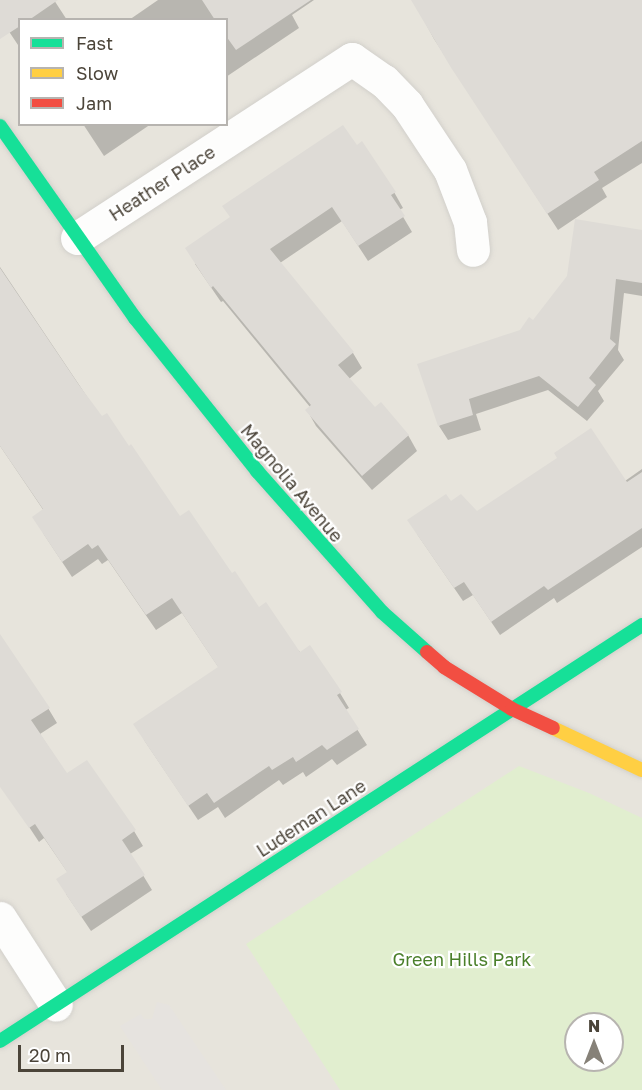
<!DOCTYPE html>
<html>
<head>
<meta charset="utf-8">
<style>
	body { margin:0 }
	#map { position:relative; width:642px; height:1090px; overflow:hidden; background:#f4f2ee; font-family:"Golos Text",sans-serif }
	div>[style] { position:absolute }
	.residential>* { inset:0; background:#e7e4dc }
	.green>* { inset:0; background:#e1eecf }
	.parking>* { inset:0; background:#e6e3df }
	.shadow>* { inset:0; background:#0003 }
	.building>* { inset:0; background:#dedbd6 }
	.roads { filter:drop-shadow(0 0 2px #d2d0cb) drop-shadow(0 0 2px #d2d0cb) }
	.street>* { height:33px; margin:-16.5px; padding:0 16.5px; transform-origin:16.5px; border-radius:16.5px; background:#fdfdfc }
	.fast>* { height:14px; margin:-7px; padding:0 7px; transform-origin:7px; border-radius:7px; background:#16e098 }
	.slow>* { height:14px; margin:-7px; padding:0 7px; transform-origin:7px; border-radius:7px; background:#ffcf43 }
	.jam>* { height:14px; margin:-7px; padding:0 7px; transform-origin:7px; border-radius:7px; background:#f24e42 }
	span { translate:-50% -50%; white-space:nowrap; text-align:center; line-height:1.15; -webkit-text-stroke:4.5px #fff; paint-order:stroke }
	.street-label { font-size:18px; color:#4b4439 }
	.park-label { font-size:18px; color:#4a7f2a }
	.legend { position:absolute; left:18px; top:18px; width:210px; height:108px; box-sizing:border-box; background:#fff; border:2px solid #b7b4b0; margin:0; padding:8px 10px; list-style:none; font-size:18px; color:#4b4439 }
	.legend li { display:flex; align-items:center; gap:12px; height:30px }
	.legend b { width:30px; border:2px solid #b7b4b0 }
	.north { position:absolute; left:564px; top:1012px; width:60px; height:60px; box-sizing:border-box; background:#fff; border:2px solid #b7b4b0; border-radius:50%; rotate:0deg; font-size:16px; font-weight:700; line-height:24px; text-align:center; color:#4b4439 }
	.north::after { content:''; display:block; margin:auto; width:21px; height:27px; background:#868178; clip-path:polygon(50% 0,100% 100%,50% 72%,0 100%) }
	.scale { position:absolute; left:18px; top:1045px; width:106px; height:27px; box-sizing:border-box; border:3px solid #4b4439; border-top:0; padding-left:8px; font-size:18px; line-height:21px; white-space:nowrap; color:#4b4439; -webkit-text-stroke:4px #fff; paint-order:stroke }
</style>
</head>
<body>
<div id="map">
	<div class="residential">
		<div style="clip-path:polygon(evenodd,0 0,642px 0,642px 1090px,0 1090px,0 0,20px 20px,226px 20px,226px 124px,20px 124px,20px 20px,0 0,576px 1024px,612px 1024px,612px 1060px,576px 1060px,576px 1024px)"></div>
	</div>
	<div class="green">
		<div style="clip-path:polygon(evenodd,519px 766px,589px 793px,642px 818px,642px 1090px,340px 1090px,246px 944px,519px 766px,576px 1024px,612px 1024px,612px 1060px,576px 1060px,576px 1024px)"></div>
	</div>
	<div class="parking">
		<div style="clip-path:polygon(157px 1002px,169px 1005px,226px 1090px,162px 1090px,120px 1026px,141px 1014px,144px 1019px,152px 1019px)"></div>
	</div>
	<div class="shadow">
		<div style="clip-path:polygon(0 0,54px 0,67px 20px,20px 20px,20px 48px,0 18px)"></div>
		<div style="clip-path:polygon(158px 0,314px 0,292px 15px,299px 28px,226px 77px,226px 20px,129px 20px)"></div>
		<div style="clip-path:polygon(413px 0,642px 0,642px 163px,602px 188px,607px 197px,558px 230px,434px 39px)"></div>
		<div style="clip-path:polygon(83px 124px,151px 124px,104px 156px)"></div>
		<div style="clip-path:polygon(356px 147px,394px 192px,403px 208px,399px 210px,412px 232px,368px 261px,342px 221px,280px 263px,353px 353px,362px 368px,349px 379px,375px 409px,408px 435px,417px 451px,372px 490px,316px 426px,307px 410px,310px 407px,223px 301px,221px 302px,195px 264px)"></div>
		<div style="clip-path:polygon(642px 231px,642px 296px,624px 293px,618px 350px,624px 360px,598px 391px,604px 401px,587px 421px,548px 390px,476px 414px,481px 430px,448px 440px,439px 426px,521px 331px)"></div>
		<div style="clip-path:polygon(0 267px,102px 419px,180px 518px,258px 609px,340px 693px,349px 708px,345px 710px,367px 745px,337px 765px,332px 759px,306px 777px,303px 772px,283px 785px,279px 780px,225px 818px,218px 807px,198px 820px,144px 740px,219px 668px,182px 613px,156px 630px,108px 560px,102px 564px,98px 559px,72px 577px,43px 533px,44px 511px,0 446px)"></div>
		<div style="clip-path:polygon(642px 469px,642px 547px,557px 603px,554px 598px,500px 635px,473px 595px,463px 601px,417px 534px,450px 503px,476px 513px,625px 481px)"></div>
		<div style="clip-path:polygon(0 655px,48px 708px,57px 723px,40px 734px,67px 775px,134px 831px,143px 846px,130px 854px,152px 890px,91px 931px,66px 894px,68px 873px,44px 838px,39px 842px,0 783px)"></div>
	</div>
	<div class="building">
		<div style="clip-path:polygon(0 0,58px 0,29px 20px,20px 20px,20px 26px,0 39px)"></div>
		<div style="clip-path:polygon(202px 0,311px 0,236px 50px,226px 36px,226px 20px,215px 20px)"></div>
		<div style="clip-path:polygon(411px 0,642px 0,642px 141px,594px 172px,599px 180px,547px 214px,450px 66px)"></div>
		<div style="clip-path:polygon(343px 125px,357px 145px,362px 141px,396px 192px,391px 195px,405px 216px,358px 246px,332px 207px,270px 249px,354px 352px,338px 365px,375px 407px,381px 402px,409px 435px,362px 476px,305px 410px,311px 405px,213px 286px,211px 288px,185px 248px,230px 217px,222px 206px)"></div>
		<div style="clip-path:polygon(575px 219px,642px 230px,642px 283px,616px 279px,610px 339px,616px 344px,589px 378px,596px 385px,578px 407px,539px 376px,469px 399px,473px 415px,438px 426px,417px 364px,520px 330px,529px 317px,533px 320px,567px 276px)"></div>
		<div style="clip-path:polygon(0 268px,79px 385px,102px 416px,107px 413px,129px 446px,131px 444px,180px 516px,189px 510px,232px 573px,235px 571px,259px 607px,266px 602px,300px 652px,310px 645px,342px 692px,337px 695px,359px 729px,327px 750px,322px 745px,296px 762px,293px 757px,272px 770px,269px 766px,214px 803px,207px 793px,188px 806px,133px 724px,218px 667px,172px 598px,146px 615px,98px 545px,92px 549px,88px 544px,62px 562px,32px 517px,43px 509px,0 446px)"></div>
		<div style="clip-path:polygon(591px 428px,627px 482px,642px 472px,642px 528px,548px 590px,544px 586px,491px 622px,464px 582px,454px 588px,407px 520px,446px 494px,451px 501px,461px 494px,477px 511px,557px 458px,554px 453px)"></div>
		<div style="clip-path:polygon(0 634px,50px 708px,31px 720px,67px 773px,87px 760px,136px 830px,122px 840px,145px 875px,81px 917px,56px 879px,67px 872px,35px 824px,29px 828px,0 787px)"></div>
	</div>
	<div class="roads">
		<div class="street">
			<div style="left:77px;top:238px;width:328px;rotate:-33.1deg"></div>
			<div style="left:352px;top:59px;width:39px;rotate:35deg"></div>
			<div style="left:384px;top:81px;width:33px;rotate:46deg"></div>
			<div style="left:407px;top:105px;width:78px;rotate:56.5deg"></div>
			<div style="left:450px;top:170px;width:56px;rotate:69deg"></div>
			<div style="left:470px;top:222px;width:28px;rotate:84deg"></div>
			<div style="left:0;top:918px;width:103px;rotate:57.2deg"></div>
		</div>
		<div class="fast">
			<div style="left:0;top:126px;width:235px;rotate:54.9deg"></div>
			<div style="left:135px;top:318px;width:196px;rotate:51.4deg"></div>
			<div style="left:257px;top:471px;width:188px;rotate:48.4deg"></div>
			<div style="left:382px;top:612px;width:60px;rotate:41.6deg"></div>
			<div style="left:0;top:1041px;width:765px;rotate:-32.94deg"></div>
		</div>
		<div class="slow">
			<div style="left:553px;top:728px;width:98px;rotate:25.3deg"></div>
		</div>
		<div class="jam">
			<div style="left:427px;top:652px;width:23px;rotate:41deg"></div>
			<div style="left:444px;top:667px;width:80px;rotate:31.7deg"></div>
			<div style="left:512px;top:709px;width:45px;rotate:24.9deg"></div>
		</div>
	</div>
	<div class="street-label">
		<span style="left:162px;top:183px;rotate:-33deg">Heather Place</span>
		<span style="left:292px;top:483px;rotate:50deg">Magnolia Avenue</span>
		<span style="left:311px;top:818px;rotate:-33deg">Ludeman Lane</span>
	</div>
	<div class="park-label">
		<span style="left:462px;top:959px">Green Hills Park</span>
	</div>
	<ul class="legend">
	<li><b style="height:8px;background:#16e098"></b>Fast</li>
	<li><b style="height:8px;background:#ffcf43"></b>Slow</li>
	<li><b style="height:8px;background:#f24e42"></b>Jam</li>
	</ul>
	<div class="north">N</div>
	<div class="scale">20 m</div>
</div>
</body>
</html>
